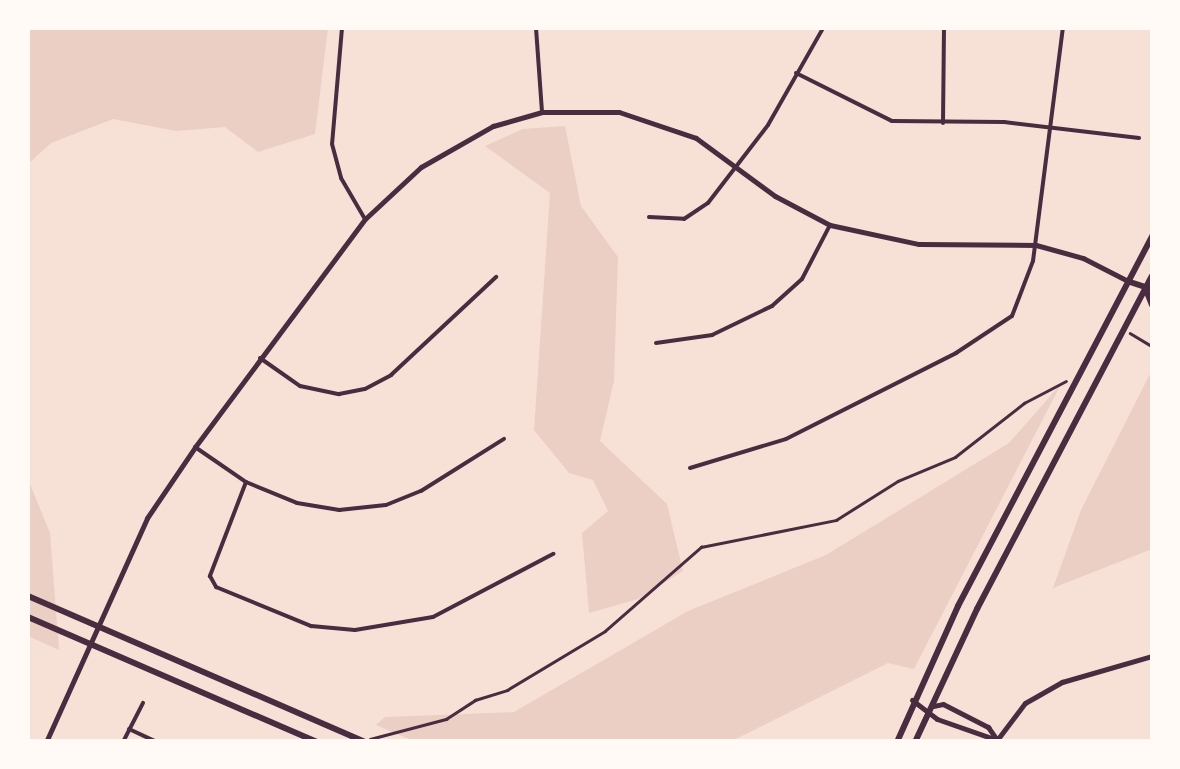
<!DOCTYPE html>
<html>
<head>
<meta charset="utf-8">
<style>
	body { margin:0 }
	#map { position:relative; width:1180px; height:769px; overflow:hidden; background:#f7e1d7; font-family:Commissioner,sans-serif }
	div>[style] { position:absolute }
	.green>* { inset:0; background:#ebcfc5 }
	.path>* { height:2.5px; margin:-1.25px; padding:0 1.25px; transform-origin:1.25px; border-radius:1.25px; background:#4a2c40 }
	.minor>* { height:4px; margin:-2px; padding:0 2px; transform-origin:2px; border-radius:2px; background:#4a2c40 }
	.tertiary>* { height:5px; margin:-2.5px; padding:0 2.5px; transform-origin:2.5px; border-radius:2.5px; background:#4a2c40 }
	.secondary>* { height:6px; margin:-3px; padding:0 3px; transform-origin:3px; border-radius:3px; background:#4a2c40 }
	.primary>* { height:6px; margin:-3px; padding:0 3px; transform-origin:3px; border-radius:3px; background:#4a2c40 }
	span { translate:-50% -50%; white-space:nowrap; text-align:center; line-height:1.15; -webkit-text-stroke:10px #fffaf5; paint-order:stroke }
	.frame { position:absolute; inset:0; border:30px solid #fffaf5; pointer-events:none }
</style>
</head>
<body>
<div id="map">
	<div class="green">
		<div style="clip-path:polygon(28px 28px,328px 28px,315px 134px,258px 152px,225px 127px,176px 131px,113px 119px,51px 143px,28px 164px)"></div>
		<div style="clip-path:polygon(565px 126px,581px 206px,618px 257px,614px 381px,600px 441px,667px 504px,683px 571px,638px 599px,589px 613px,582px 533px,608px 511px,593px 480px,569px 473px,534px 430px,550px 193px,485px 146px,523px 129px)"></div>
		<div style="clip-path:polygon(1152px 370px,1152px 549px,1053px 588px,1081px 510px)"></div>
		<div style="clip-path:polygon(1061px 384px,914px 669px,888px 663px,732px 741px,416px 742px,376px 725px,385px 717px,514px 712px,688px 611px,826px 555px,1009px 443px)"></div>
		<div style="clip-path:polygon(28px 479px,50px 533px,59px 650px,28px 636px)"></div>
	</div>
	<div class="path">
		<div style="left:1130px;top:333px;width:26px;rotate:31deg"></div>
		<div style="left:370px;top:739px;width:79px;rotate:-14.7deg"></div>
		<div style="left:446px;top:719px;width:35px;rotate:-33deg"></div>
		<div style="left:475px;top:700px;width:34px;rotate:-17deg"></div>
		<div style="left:507px;top:690px;width:114px;rotate:-31deg"></div>
		<div style="left:605px;top:631px;width:128px;rotate:-41.2deg"></div>
		<div style="left:701px;top:547px;width:138px;rotate:-11.3deg"></div>
		<div style="left:836px;top:520px;width:73px;rotate:-32.2deg"></div>
		<div style="left:898px;top:481px;width:62px;rotate:-22.8deg"></div>
		<div style="left:955px;top:457px;width:88px;rotate:-38deg"></div>
		<div style="left:1024px;top:403px;width:47px;rotate:-27.6deg"></div>
	</div>
	<div class="minor">
		<div style="left:342px;top:28px;width:116px;rotate:94.9deg"></div>
		<div style="left:332px;top:144px;width:35px;rotate:75deg"></div>
		<div style="left:341px;top:178px;width:48px;rotate:59.7deg"></div>
		<div style="left:536px;top:28px;width:84px;rotate:85.9deg"></div>
		<div style="left:796px;top:73px;width:107px;rotate:26.6deg"></div>
		<div style="left:892px;top:121px;width:112px;rotate:0.5deg"></div>
		<div style="left:1004px;top:122px;width:136px;rotate:6.8deg"></div>
		<div style="left:943px;top:123px;width:95px;rotate:-89.4deg"></div>
		<div style="left:649px;top:217px;width:35px;rotate:3deg"></div>
		<div style="left:684px;top:219px;width:29px;rotate:-34deg"></div>
		<div style="left:708px;top:203px;width:98px;rotate:-52.4deg"></div>
		<div style="left:768px;top:125px;width:112px;rotate:-60.4deg"></div>
		<div style="left:656px;top:343px;width:57px;rotate:-8.1deg"></div>
		<div style="left:712px;top:335px;width:67px;rotate:-25.8deg"></div>
		<div style="left:772px;top:306px;width:40px;rotate:-42deg"></div>
		<div style="left:802px;top:279px;width:61px;rotate:-62.6deg"></div>
		<div style="left:260px;top:358px;width:49px;rotate:35deg"></div>
		<div style="left:300px;top:386px;width:40px;rotate:12deg"></div>
		<div style="left:339px;top:394px;width:26px;rotate:-11deg"></div>
		<div style="left:365px;top:389px;width:30px;rotate:-28deg"></div>
		<div style="left:391px;top:375px;width:144px;rotate:-43deg"></div>
		<div style="left:195px;top:447px;width:62px;rotate:34.5deg"></div>
		<div style="left:246px;top:482px;width:55px;rotate:22.4deg"></div>
		<div style="left:297px;top:503px;width:43px;rotate:9.5deg"></div>
		<div style="left:339px;top:510px;width:47px;rotate:-6.1deg"></div>
		<div style="left:386px;top:505px;width:38px;rotate:-22deg"></div>
		<div style="left:421px;top:491px;width:98px;rotate:-32.1deg"></div>
		<div style="left:690px;top:468px;width:100px;rotate:-16.8deg"></div>
		<div style="left:786px;top:439px;width:191px;rotate:-26.8deg"></div>
		<div style="left:956px;top:353px;width:67px;rotate:-33.5deg"></div>
		<div style="left:1012px;top:316px;width:59px;rotate:-69.1deg"></div>
		<div style="left:1033px;top:261px;width:235px;rotate:-82.7deg"></div>
		<div style="left:246px;top:482px;width:101px;rotate:111deg"></div>
		<div style="left:210px;top:576px;width:13px;rotate:61deg"></div>
		<div style="left:216px;top:587px;width:103px;rotate:22.3deg"></div>
		<div style="left:311px;top:626px;width:44px;rotate:5.2deg"></div>
		<div style="left:355px;top:630px;width:79px;rotate:-9.5deg"></div>
		<div style="left:433px;top:617px;width:136px;rotate:-27.7deg"></div>
		<div style="left:129px;top:729px;width:31px;rotate:25deg"></div>
		<div style="left:123px;top:742px;width:44px;rotate:-62.9deg"></div>
		<div style="left:243px;top:742px;width:1px;rotate:-90deg"></div>
	</div>
	<div class="tertiary">
		<div style="left:912px;top:700px;width:31px;rotate:37deg"></div>
		<div style="left:937px;top:719px;width:64px;rotate:19.3deg"></div>
		<div style="left:933px;top:706px;width:10px;rotate:-11deg"></div>
		<div style="left:943px;top:704px;width:51px;rotate:27.1deg"></div>
		<div style="left:988px;top:727px;width:16px;rotate:55deg"></div>
		<div style="left:997px;top:740px;width:46px;rotate:-52.9deg"></div>
		<div style="left:1025px;top:703px;width:43px;rotate:-29.6deg"></div>
		<div style="left:1062px;top:682px;width:94px;rotate:-16.1deg"></div>
		<div style="left:46px;top:742px;width:246px;rotate:-65.7deg"></div>
		<div style="left:147px;top:518px;width:86px;rotate:-55.9deg"></div>
		<div style="left:195px;top:447px;width:284px;rotate:-53.3deg"></div>
		<div style="left:365px;top:219px;width:76px;rotate:-42.9deg"></div>
		<div style="left:421px;top:167px;width:83px;rotate:-29.7deg"></div>
		<div style="left:493px;top:126px;width:51px;rotate:-15.9deg"></div>
		<div style="left:542px;top:112px;width:77px"></div>
		<div style="left:619px;top:112px;width:81px;rotate:18.7deg"></div>
		<div style="left:696px;top:138px;width:98px;rotate:36.3deg"></div>
		<div style="left:775px;top:196px;width:62px;rotate:27.8deg"></div>
		<div style="left:830px;top:225px;width:91px;rotate:12.1deg"></div>
		<div style="left:919px;top:244px;width:117px;rotate:0.5deg"></div>
		<div style="left:1036px;top:245px;width:49px;rotate:15.5deg"></div>
		<div style="left:1083px;top:258px;width:51px;rotate:27.1deg"></div>
	</div>
	<div class="secondary">
		<div style="left:1130px;top:282px;width:23px;rotate:18deg"></div>
		<div style="left:1146px;top:290px;width:16px;rotate:68deg"></div>
	</div>
	<div class="primary">
		<div style="left:28px;top:596px;width:368px;rotate:23.4deg"></div>
		<div style="left:28px;top:617px;width:315px;rotate:23.4deg"></div>
		<div style="left:897px;top:742px;width:149px;rotate:-65.8deg"></div>
		<div style="left:958px;top:606px;width:418px;rotate:-62.3deg"></div>
		<div style="left:915px;top:742px;width:147px;rotate:-65deg"></div>
		<div style="left:977px;top:609px;width:376px;rotate:-62.3deg"></div>
	</div>
	<div class="frame"></div>
</div>
</body>
</html>
